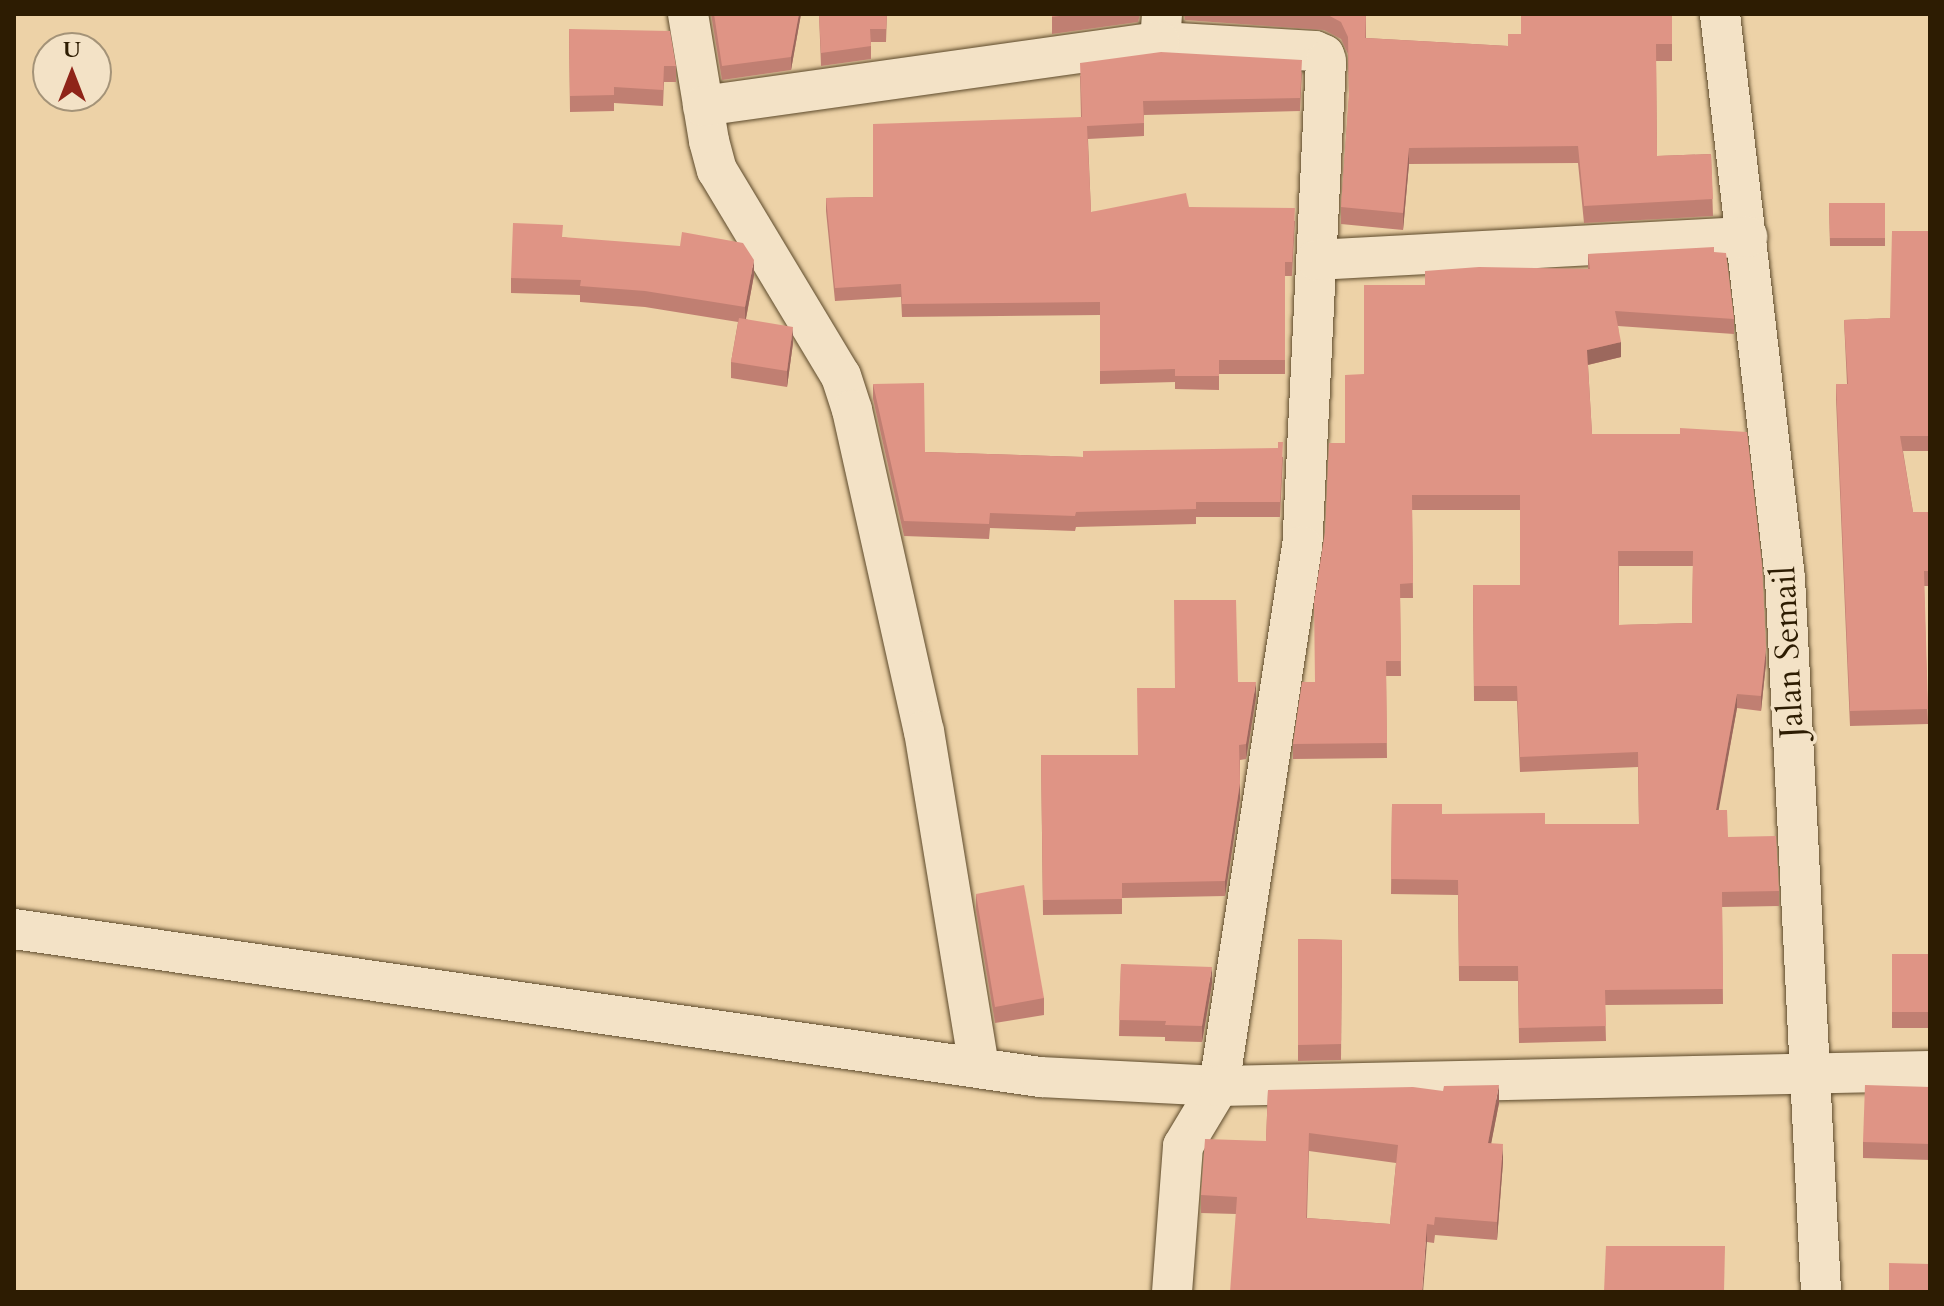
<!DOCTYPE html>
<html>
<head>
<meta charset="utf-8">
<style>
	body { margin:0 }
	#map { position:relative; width:1944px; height:1306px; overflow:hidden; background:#edd2a7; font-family:Cardo,serif }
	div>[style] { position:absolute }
	.roads { filter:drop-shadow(0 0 2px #5d4a2b) drop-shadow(0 0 2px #5d4a2b) }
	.minor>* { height:40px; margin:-20px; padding:0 20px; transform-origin:20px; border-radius:20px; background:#f3e2c6 }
	.wall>* { inset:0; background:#c07f72 }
	.shaded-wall>* { inset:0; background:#9c685d }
	.building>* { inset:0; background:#df9485 }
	span { translate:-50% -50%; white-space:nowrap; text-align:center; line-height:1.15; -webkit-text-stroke:7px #f3e2c6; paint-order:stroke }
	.street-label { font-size:34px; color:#2d1c02 }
	.frame { position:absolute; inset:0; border:16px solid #2d1c02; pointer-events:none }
	.north { position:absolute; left:32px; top:32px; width:80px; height:80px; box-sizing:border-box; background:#f3e2c6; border:2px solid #a49378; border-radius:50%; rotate:0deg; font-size:22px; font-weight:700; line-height:32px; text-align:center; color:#2d1c02 }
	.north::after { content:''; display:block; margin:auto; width:28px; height:36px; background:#8f2418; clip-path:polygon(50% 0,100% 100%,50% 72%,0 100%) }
</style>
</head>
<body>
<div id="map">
	<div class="roads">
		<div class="minor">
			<div style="left:688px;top:14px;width:129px;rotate:80.6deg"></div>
			<div style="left:709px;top:141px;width:30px;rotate:75deg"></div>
			<div style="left:717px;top:170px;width:240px;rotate:59deg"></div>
			<div style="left:841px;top:376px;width:36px;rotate:72deg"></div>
			<div style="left:852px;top:410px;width:329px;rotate:77.4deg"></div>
			<div style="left:924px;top:731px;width:341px;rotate:80.7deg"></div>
			<div style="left:1162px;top:14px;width:28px;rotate:94deg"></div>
			<div style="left:1160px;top:42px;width:155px;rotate:3.3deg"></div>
			<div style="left:1315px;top:51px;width:10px;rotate:24deg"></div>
			<div style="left:1324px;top:55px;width:6px;rotate:72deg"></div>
			<div style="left:1326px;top:61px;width:486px;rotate:92.8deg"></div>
			<div style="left:1302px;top:546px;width:546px;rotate:98.74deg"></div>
			<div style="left:1219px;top:1086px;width:70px;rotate:121deg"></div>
			<div style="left:1183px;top:1146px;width:146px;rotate:94.3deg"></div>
			<div style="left:1720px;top:14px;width:568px;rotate:83.43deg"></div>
			<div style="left:1785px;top:578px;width:715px;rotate:87.11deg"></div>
			<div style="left:703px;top:106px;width:461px;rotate:-8deg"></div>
			<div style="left:1317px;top:260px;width:431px;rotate:-3.1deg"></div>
			<div style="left:14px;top:929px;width:1037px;rotate:8.21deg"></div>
			<div style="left:1040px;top:1077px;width:179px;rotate:2.9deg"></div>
			<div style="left:1219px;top:1086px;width:711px;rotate:-1.21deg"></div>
		</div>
	</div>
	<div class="wall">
		<div style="clip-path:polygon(711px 14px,801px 14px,791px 70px,722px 80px)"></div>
		<div style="clip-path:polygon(819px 14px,887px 14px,886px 42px,871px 42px,871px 59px,821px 66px)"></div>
		<div style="clip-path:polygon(1052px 14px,1140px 14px,1138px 22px,1052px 34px)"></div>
		<div style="clip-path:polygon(1184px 14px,1366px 14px,1366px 38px,1508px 46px,1521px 34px,1672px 14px,1672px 61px,1656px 61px,1657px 156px,1711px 154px,1713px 216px,1584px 223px,1578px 163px,1409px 164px,1403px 230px,1341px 224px,1341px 207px,1349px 97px,1348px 54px,1341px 39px,1324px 30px,1185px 20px)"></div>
		<div style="clip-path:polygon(569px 29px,676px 66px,676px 82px,664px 82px,663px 106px,614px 103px,614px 111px,570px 112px)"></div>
		<div style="clip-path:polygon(1302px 73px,1300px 111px,1144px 115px,1144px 136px,1088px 139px,1091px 212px,1189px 207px,1295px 221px,1292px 276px,1285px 276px,1285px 374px,1219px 374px,1219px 390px,1175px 389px,1175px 382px,1100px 384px,1100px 315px,902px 317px,901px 297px,835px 301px,826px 211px,826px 198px,873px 197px,1081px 117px,1080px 76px)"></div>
		<div style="clip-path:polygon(1829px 203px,1885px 203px,1885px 246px,1830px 246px)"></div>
		<div style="clip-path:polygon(1930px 231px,1930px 451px,1903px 451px,1913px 512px,1930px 512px,1930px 586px,1924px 586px,1928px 724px,1850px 726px,1836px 399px,1836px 384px,1847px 384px,1844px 320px,1890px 318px)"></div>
		<div style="clip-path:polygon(563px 237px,754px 275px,746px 319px,793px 343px,787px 387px,731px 378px,731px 362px,738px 322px,645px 307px,580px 302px,580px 295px,511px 293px,511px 278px)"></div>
		<div style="clip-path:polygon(evenodd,1714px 252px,1734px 319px,1734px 334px,1618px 326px,1621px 357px,1588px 365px,1592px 434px,1680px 434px,1766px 663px,1761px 711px,1737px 708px,1718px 810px,1728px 837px,1779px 891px,1779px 906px,1722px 907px,1723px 1004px,1605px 1005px,1606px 1041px,1519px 1043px,1518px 981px,1459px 981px,1458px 895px,1391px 894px,1392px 804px,1442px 814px,1545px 824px,1639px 824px,1638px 767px,1520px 772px,1517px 701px,1474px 701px,1473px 585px,1520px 585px,1520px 510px,1412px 510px,1413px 598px,1400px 598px,1401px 676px,1386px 676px,1387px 758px,1293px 759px,1293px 744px,1315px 682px,1345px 443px,1364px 374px,1425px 285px,1588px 269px,1588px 254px,1714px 252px,1619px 566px,1693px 566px,1692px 623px,1619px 625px,1619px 566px)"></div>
		<div style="clip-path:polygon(873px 384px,925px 452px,1083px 457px,1283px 457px,1280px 517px,1196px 517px,1196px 524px,1076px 527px,1075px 531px,990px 528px,989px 539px,904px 536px,873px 399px)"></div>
		<div style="clip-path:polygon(1238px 682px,1256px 697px,1246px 759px,1240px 760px,1240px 798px,1225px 896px,1122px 898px,1122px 914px,1043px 915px,1041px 755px,1138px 755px,1175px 688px)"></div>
		<div style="clip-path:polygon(976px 894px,1044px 998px,1044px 1015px,995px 1023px,976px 910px)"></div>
		<div style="clip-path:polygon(1298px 939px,1342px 940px,1341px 1060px,1298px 1061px)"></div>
		<div style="clip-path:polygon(1892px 954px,1930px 954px,1930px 1028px,1892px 1028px)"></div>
		<div style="clip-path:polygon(1121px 964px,1212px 983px,1202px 1042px,1165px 1041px,1165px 1037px,1119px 1036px)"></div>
		<div style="clip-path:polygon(1930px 1087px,1930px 1160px,1863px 1158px,1863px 1142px)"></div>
		<div style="clip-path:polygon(evenodd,1268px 1090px,1499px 1103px,1491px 1143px,1503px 1162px,1497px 1240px,1435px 1235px,1434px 1243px,1236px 1214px,1201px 1213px,1201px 1195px,1266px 1141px,1268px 1090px,1309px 1151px,1396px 1163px,1390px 1224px,1307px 1218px,1309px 1151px)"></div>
	</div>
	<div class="shaded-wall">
		<div style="clip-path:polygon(799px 14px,801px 14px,791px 70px,791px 57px)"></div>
		<div style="clip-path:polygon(1409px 148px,1409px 164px,1403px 230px,1403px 213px)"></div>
		<div style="clip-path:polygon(754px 260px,754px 275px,745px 323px,745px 307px)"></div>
		<div style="clip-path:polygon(793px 327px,793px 343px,787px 387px,787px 371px)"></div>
		<div style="clip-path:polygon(1621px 342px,1621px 357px,1587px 365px,1587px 350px)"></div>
		<div style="clip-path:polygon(1766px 648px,1766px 663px,1761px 711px,1761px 696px)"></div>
		<div style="clip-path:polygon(1256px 682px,1256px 697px,1246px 759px,1246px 744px)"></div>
		<div style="clip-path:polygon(1737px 694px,1737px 708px,1716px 825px,1716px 810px)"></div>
		<div style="clip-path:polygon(1240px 783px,1240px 798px,1225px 896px,1225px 881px)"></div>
		<div style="clip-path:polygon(1212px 967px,1212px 983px,1202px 1042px,1202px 1026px)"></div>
		<div style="clip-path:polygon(1499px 1085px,1499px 1103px,1488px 1160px,1488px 1143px)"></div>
		<div style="clip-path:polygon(1503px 1144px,1503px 1162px,1497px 1240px,1497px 1222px)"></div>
		<div style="clip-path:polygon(1427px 1224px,1427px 1242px,1423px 1292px,1422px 1292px)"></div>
	</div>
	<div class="building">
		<div style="clip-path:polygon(714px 14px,799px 14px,791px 57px,722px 66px)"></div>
		<div style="clip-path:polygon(819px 14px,887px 14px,886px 29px,870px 29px,871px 46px,821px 53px)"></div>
		<div style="clip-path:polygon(1052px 14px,1074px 14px,1052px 17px)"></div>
		<div style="clip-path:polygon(1326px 14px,1366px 14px,1365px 38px,1508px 46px,1508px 34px,1521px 34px,1521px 14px,1672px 14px,1672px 44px,1656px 44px,1657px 156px,1711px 154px,1713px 199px,1584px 206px,1578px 146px,1409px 148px,1403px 213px,1341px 207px,1349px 93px,1348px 37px,1341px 22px)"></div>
		<div style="clip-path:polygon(569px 29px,670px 31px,676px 66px,664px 66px,663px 90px,614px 87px,614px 95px,570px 96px)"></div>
		<div style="clip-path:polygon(1161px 52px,1302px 60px,1300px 98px,1143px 101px,1144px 123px,1087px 126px,1091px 212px,1186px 193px,1189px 207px,1295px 208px,1292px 262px,1285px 262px,1285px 360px,1219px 360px,1219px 376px,1175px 376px,1175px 369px,1100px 371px,1100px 302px,902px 304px,901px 284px,835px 288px,826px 198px,873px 197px,873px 124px,1082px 117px,1080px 63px)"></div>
		<div style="clip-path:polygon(1829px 203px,1885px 203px,1885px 238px,1830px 238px)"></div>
		<div style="clip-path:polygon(513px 223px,563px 225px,562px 237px,680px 246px,682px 232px,743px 243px,754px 260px,745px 307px,645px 291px,580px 286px,581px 280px,511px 278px)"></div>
		<div style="clip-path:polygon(1892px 231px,1930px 231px,1930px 436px,1900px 436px,1913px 512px,1930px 512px,1930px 571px,1924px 571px,1928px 709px,1850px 711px,1836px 384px,1848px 384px,1844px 320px,1890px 318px)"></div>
		<div style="clip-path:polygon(evenodd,1714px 247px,1714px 252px,1726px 253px,1734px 319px,1615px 311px,1621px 342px,1587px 350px,1592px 434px,1680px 434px,1680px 428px,1747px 432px,1762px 565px,1766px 648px,1761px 696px,1737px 694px,1716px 810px,1727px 810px,1728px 837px,1776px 836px,1779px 891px,1722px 892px,1723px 989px,1605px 990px,1606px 1026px,1519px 1028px,1518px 966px,1459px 966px,1458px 880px,1391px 879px,1392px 804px,1442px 804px,1442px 814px,1545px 813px,1545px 824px,1639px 824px,1638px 752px,1520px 757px,1517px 686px,1474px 686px,1473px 585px,1520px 585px,1520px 495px,1412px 495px,1413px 583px,1400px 584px,1401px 661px,1386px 661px,1387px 743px,1293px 744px,1302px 682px,1315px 682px,1314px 602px,1325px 532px,1329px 443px,1345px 443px,1345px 375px,1364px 374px,1364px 285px,1425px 285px,1425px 271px,1479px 267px,1590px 269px,1588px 254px,1714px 247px,1618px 551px,1693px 551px,1692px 623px,1619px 625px,1618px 551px)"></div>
		<div style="clip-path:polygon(739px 318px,793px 327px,787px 371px,731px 362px)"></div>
		<div style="clip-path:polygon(924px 383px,925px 452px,1083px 457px,1083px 451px,1278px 448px,1278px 442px,1283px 442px,1280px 502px,1196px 502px,1196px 509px,1076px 512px,1075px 516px,990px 513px,989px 524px,904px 521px,873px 384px)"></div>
		<div style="clip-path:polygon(1174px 600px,1236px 600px,1238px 682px,1256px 682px,1246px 744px,1239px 745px,1240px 783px,1225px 881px,1122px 883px,1122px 899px,1043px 900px,1041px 755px,1138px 755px,1137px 688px,1175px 688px)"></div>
		<div style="clip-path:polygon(1024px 885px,1044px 998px,995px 1007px,976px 894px)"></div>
		<div style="clip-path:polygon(1298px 939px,1342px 940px,1341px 1044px,1298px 1045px)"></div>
		<div style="clip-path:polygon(1892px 954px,1930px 954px,1930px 1012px,1892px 1012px)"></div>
		<div style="clip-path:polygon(1121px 964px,1212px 967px,1202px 1026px,1165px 1025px,1166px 1021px,1119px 1020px)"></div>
		<div style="clip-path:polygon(evenodd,1499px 1085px,1488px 1143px,1503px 1144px,1497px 1222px,1435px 1217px,1434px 1225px,1427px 1224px,1422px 1292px,1230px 1292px,1237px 1197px,1201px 1195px,1205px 1139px,1266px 1141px,1268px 1090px,1413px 1087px,1443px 1091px,1444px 1086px,1499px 1085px,1309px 1133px,1398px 1145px,1390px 1224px,1306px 1218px,1309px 1133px)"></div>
		<div style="clip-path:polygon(1865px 1085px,1930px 1087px,1930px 1144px,1863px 1142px)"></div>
		<div style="clip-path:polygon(1606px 1246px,1725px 1246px,1724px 1292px,1604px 1292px)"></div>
		<div style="clip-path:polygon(1889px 1263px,1930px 1264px,1930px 1292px,1889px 1292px)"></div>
	</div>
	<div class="street-label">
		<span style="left:1788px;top:652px;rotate:-93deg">Jalan Semail</span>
	</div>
	<div class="frame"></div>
	<div class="north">U</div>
</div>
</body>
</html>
